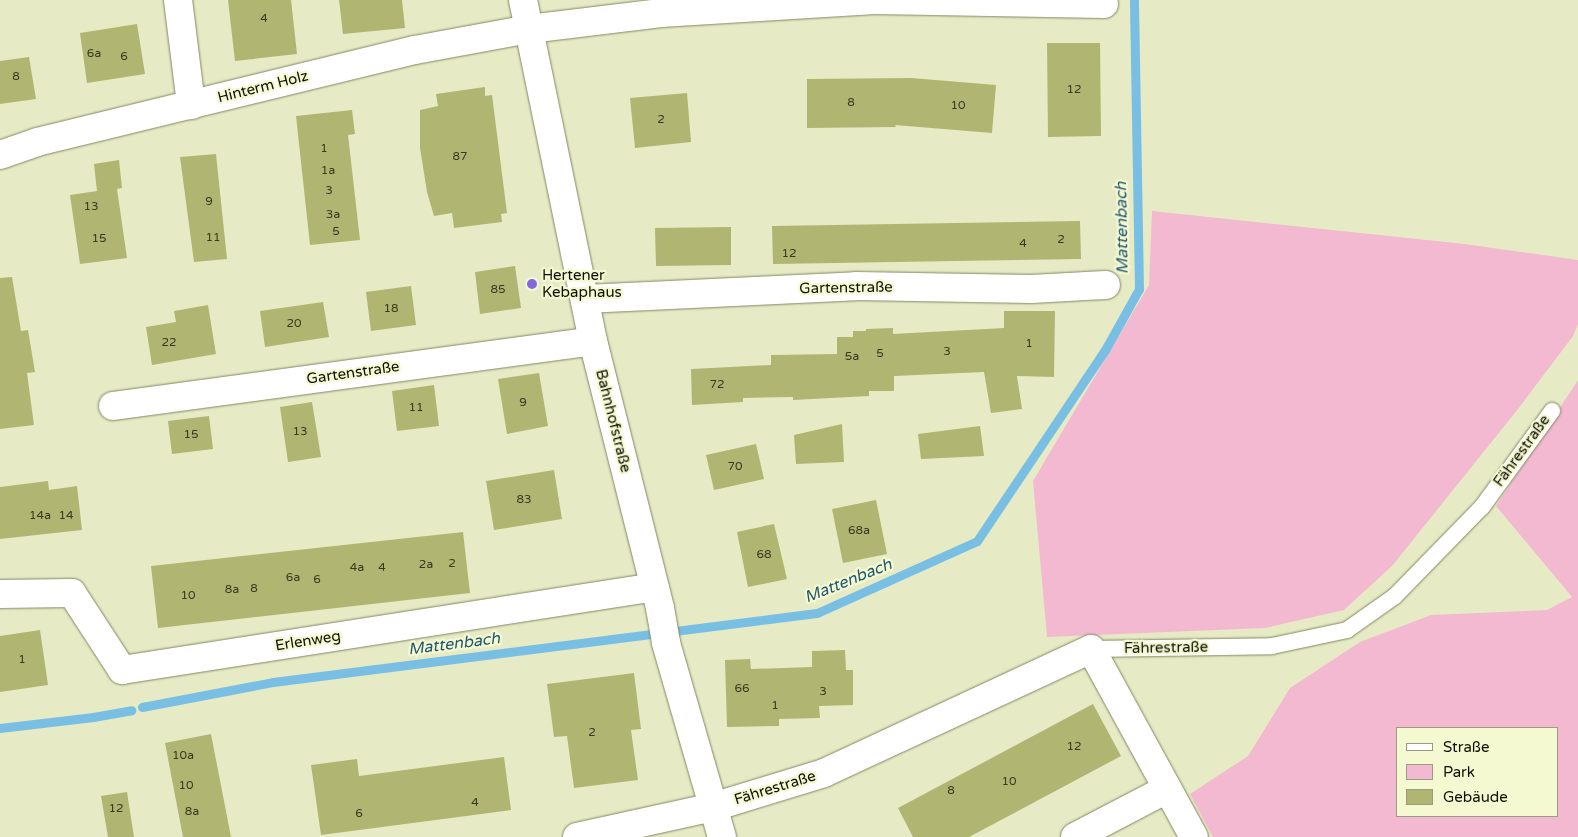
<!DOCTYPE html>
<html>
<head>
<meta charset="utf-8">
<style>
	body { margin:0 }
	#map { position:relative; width:1578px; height:837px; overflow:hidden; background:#e7ebc5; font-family:"Varela Round",sans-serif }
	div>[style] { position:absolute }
	.green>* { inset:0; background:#f3b9d1 }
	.stream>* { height:9px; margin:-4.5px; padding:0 4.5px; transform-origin:4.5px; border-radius:4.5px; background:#79bfe4 }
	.building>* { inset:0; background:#b0b572 }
	.roads { filter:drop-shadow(0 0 1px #848764) drop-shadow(0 0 1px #848764) }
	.lane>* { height:16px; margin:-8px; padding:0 8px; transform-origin:8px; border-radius:8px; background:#fff }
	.street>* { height:28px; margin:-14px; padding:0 14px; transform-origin:14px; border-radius:14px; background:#fff }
	.secondary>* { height:28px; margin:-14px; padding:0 14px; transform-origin:14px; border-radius:14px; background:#fff }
	.dots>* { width:14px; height:14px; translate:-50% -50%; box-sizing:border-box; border:2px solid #f5f9d2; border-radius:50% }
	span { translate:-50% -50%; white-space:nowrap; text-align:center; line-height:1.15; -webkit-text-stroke:4.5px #f5f9d2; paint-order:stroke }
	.number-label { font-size:12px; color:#383a20 }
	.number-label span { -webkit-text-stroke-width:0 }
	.street-label { font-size:15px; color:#101105 }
	.poi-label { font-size:15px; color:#101105 }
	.left { translate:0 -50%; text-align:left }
	.water-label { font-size:16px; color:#205771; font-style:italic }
	.legend { position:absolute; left:1396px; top:727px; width:162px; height:90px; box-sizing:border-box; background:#f5f9d2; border:1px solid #999c80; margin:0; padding:6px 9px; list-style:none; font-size:15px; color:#101105 }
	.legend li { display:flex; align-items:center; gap:10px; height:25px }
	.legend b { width:25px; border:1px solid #999c80 }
</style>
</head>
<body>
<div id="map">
	<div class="green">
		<div style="clip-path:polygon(1152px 211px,1465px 244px,1578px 260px,1578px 324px,1573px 336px,1518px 409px,1392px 566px,1344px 610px,1265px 628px,1047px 637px,1033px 481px,1149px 285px)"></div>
		<div style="clip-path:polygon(evenodd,1578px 380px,1578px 837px,1213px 837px,1190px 794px,1248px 756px,1290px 688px,1360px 642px,1431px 615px,1547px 610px,1572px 597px,1496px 506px,1578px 380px,1397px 728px,1557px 728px,1557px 816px,1397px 816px,1397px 728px)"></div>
	</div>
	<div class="stream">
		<div style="left:142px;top:707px;width:133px;rotate:-10.8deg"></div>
		<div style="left:273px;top:682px;width:548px;rotate:-7.23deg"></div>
		<div style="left:817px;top:613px;width:175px;rotate:-24.2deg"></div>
		<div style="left:977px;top:541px;width:230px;rotate:-56.2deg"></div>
		<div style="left:1105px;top:350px;width:70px;rotate:-60.9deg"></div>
		<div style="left:1139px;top:289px;width:289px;rotate:-91deg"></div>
		<div style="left:0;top:728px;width:94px;rotate:-6.7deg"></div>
		<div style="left:93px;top:717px;width:39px;rotate:-10deg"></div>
	</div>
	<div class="building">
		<div style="clip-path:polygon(228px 0,291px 0,297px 54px,235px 61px)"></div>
		<div style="clip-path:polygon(339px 0,402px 0,405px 28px,343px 34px)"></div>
		<div style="clip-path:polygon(137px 24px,145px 74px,87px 83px,80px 33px)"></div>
		<div style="clip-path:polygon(1047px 43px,1100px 43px,1101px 136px,1048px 137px)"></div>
		<div style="clip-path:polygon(29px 57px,36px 99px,0 104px,0 61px)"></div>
		<div style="clip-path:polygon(911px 78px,996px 85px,992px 133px,895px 125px,896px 127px,807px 128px,807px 79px)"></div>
		<div style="clip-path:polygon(485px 87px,485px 96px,492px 95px,507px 213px,501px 214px,502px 222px,454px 228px,452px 213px,434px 216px,427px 192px,420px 148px,420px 110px,438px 106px,436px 94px)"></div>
		<div style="clip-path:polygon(687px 93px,691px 142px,635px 148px,630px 98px)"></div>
		<div style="clip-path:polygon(352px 110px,355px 134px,348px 135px,360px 240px,310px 245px,296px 116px)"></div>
		<div style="clip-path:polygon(216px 154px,227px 259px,194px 262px,180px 157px)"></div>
		<div style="clip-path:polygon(119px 160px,122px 188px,117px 189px,127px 258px,80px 264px,70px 195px,97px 191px,94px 164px)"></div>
		<div style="clip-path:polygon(1080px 221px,1081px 259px,773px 264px,772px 226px)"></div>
		<div style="clip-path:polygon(731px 227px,731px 265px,656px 266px,655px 228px)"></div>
		<div style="clip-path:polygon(515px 266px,521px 308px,480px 314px,475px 272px)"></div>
		<div style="clip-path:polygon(12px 277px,21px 331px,28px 330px,35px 372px,27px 373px,34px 425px,0 429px,0 278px)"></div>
		<div style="clip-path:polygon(411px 286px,416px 325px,371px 331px,366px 292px)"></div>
		<div style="clip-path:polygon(323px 302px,329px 337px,265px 347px,260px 311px)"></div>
		<div style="clip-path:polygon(208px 305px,216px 354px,152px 365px,146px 327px,176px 322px,174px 311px)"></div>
		<div style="clip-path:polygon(1004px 311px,1055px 311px,1054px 377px,1017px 376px,1022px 409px,991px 413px,984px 372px,894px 376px,894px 391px,869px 391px,869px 396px,793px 400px,793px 397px,743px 398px,743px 402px,692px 405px,691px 369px,771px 365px,771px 355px,837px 354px,837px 337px,853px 337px,853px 331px,866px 331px,866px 329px,893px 328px,893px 334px,1004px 328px)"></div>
		<div style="clip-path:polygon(539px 373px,548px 426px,507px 434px,498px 379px)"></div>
		<div style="clip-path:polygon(434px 385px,439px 426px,397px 431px,392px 391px)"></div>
		<div style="clip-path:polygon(312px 402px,321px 457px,288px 462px,280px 407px)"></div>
		<div style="clip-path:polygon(209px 416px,213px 449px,172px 454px,168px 421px)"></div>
		<div style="clip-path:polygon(842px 424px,844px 462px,796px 464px,794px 435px)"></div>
		<div style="clip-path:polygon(980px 426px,984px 456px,921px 459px,918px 434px)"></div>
		<div style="clip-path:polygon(756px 444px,764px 479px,714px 490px,706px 455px)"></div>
		<div style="clip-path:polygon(554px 470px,562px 519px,494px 530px,486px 481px)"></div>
		<div style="clip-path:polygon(48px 481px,49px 490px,77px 486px,82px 530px,0 539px,0 487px)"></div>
		<div style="clip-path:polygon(876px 500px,887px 554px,843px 563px,832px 509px)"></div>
		<div style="clip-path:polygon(774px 524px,787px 579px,748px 587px,737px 532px)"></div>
		<div style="clip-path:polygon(463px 532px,470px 593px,158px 628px,151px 566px)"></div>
		<div style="clip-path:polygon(40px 630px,48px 685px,0 692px,0 636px)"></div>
		<div style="clip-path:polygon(845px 650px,846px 670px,853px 670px,853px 705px,819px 706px,820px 718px,779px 719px,779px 726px,727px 727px,725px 660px,750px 659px,751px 669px,812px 667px,812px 651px)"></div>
		<div style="clip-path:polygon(634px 673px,641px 729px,631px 730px,638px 780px,574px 788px,567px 736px,554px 737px,547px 684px)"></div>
		<div style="clip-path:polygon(1093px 704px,1121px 756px,969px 837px,913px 837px,898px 808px)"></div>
		<div style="clip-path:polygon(211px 734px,231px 837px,183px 837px,165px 743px)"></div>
		<div style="clip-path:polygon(504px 757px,511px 810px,321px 835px,311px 765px,357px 759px,359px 776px)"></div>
		<div style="clip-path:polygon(127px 792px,134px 837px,108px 837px,101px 796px)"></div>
	</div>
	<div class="roads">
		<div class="lane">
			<div style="left:1091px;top:649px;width:181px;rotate:-0.9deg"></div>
			<div style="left:1272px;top:646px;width:77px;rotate:-12deg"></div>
			<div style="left:1347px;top:630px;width:59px;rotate:-35.3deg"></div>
			<div style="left:1395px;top:596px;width:124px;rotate:-45.7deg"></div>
			<div style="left:1482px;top:507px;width:119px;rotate:-53.9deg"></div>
		</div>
		<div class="street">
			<div style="left:178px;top:0;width:106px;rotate:82.9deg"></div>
			<div style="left:0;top:155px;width:39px;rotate:-19deg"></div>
			<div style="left:37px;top:142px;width:389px;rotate:-13.7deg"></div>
			<div style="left:415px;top:50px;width:116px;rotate:-10.4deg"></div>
			<div style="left:529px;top:29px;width:133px;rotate:-6.9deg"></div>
			<div style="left:661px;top:13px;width:214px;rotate:-3.5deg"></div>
			<div style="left:875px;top:0;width:229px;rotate:1deg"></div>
			<div style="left:585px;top:299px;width:271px;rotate:-2.7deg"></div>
			<div style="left:856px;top:286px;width:175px;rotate:1deg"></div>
			<div style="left:1031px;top:289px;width:75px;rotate:-3.1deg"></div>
			<div style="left:113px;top:406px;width:484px;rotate:-7.7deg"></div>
			<div style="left:0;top:594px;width:72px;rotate:-0.8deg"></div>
			<div style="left:72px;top:593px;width:92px;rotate:57deg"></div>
			<div style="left:122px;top:670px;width:539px;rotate:-8.85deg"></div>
			<div style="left:577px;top:837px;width:139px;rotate:-12.4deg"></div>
			<div style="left:713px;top:807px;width:116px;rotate:-17deg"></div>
			<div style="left:824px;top:773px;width:294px;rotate:-24.9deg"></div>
			<div style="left:1091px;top:649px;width:214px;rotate:61.3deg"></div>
			<div style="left:1075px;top:837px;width:104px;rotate:-27.6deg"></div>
		</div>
		<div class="secondary">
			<div style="left:523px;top:0;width:348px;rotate:78.4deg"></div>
			<div style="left:593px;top:341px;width:275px;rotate:75.9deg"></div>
			<div style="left:660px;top:608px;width:36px;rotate:80deg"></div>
			<div style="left:666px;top:643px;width:202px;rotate:73.9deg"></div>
		</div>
	</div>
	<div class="dots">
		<div style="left:532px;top:284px;background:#8665e0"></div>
	</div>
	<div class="number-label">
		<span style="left:264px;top:19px">4</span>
		<span style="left:94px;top:54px">6a</span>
		<span style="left:124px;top:57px">6</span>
		<span style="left:16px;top:77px">8</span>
		<span style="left:1074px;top:90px">12</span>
		<span style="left:851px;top:103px">8</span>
		<span style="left:958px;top:106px">10</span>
		<span style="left:661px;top:120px">2</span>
		<span style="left:324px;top:149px">1</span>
		<span style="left:460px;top:157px">87</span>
		<span style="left:328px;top:171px">1a</span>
		<span style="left:329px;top:191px">3</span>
		<span style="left:209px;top:202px">9</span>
		<span style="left:91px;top:207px">13</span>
		<span style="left:333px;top:215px">3a</span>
		<span style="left:336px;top:232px">5</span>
		<span style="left:213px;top:238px">11</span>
		<span style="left:99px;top:239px">15</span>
		<span style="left:1061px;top:240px">2</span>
		<span style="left:1023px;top:244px">4</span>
		<span style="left:789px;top:254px">12</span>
		<span style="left:498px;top:290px">85</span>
		<span style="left:391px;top:309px">18</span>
		<span style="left:294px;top:324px">20</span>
		<span style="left:169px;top:343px">22</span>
		<span style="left:1029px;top:344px">1</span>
		<span style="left:947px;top:352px">3</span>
		<span style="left:880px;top:354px">5</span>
		<span style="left:852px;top:357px">5a</span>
		<span style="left:717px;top:385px">72</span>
		<span style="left:523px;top:403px">9</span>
		<span style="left:416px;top:408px">11</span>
		<span style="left:300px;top:432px">13</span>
		<span style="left:191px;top:435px">15</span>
		<span style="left:735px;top:467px">70</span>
		<span style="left:524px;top:500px">83</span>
		<span style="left:40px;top:516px">14a</span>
		<span style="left:66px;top:516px">14</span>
		<span style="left:859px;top:531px">68a</span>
		<span style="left:764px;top:555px">68</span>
		<span style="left:452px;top:564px">2</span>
		<span style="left:426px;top:565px">2a</span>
		<span style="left:357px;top:568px">4a</span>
		<span style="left:382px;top:568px">4</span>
		<span style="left:293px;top:578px">6a</span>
		<span style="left:317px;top:580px">6</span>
		<span style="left:254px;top:589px">8</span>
		<span style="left:232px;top:590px">8a</span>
		<span style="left:188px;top:596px">10</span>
		<span style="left:22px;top:660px">1</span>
		<span style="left:742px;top:689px">66</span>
		<span style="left:823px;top:692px">3</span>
		<span style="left:775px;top:706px">1</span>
		<span style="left:592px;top:733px">2</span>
		<span style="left:1074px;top:747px">12</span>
		<span style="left:183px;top:756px">10a</span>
		<span style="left:1009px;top:782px">10</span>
		<span style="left:186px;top:786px">10</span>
		<span style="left:951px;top:791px">8</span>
		<span style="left:475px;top:803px">4</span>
		<span style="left:116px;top:809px">12</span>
		<span style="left:192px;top:812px">8a</span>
		<span style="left:359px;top:814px">6</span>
	</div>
	<div class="street-label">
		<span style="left:263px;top:87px;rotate:-14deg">Hinterm Holz</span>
		<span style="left:846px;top:288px;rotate:-1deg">Gartenstraße</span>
		<span style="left:353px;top:373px;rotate:-8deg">Gartenstraße</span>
		<span style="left:613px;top:421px;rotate:76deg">Bahnhofstraße</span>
		<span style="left:1522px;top:451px;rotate:-54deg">Fährestraße</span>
		<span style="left:308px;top:641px;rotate:-9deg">Erlenweg</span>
		<span style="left:1166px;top:648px;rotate:-1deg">Fährestraße</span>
		<span style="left:775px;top:788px;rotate:-17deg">Fährestraße</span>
	</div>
	<div class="poi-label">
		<span class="left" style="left:542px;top:284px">Hertener<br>Kebaphaus</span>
	</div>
	<div class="water-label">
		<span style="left:1122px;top:228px;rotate:-91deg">Mattenbach</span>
		<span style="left:848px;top:581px;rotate:-22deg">Mattenbach</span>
		<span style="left:454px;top:644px;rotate:-7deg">Mattenbach</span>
	</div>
	<ul class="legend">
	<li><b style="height:6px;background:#fff"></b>Straße</li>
	<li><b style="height:14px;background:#f3b9d1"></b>Park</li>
	<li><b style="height:14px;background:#b0b572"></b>Gebäude</li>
	</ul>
</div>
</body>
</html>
